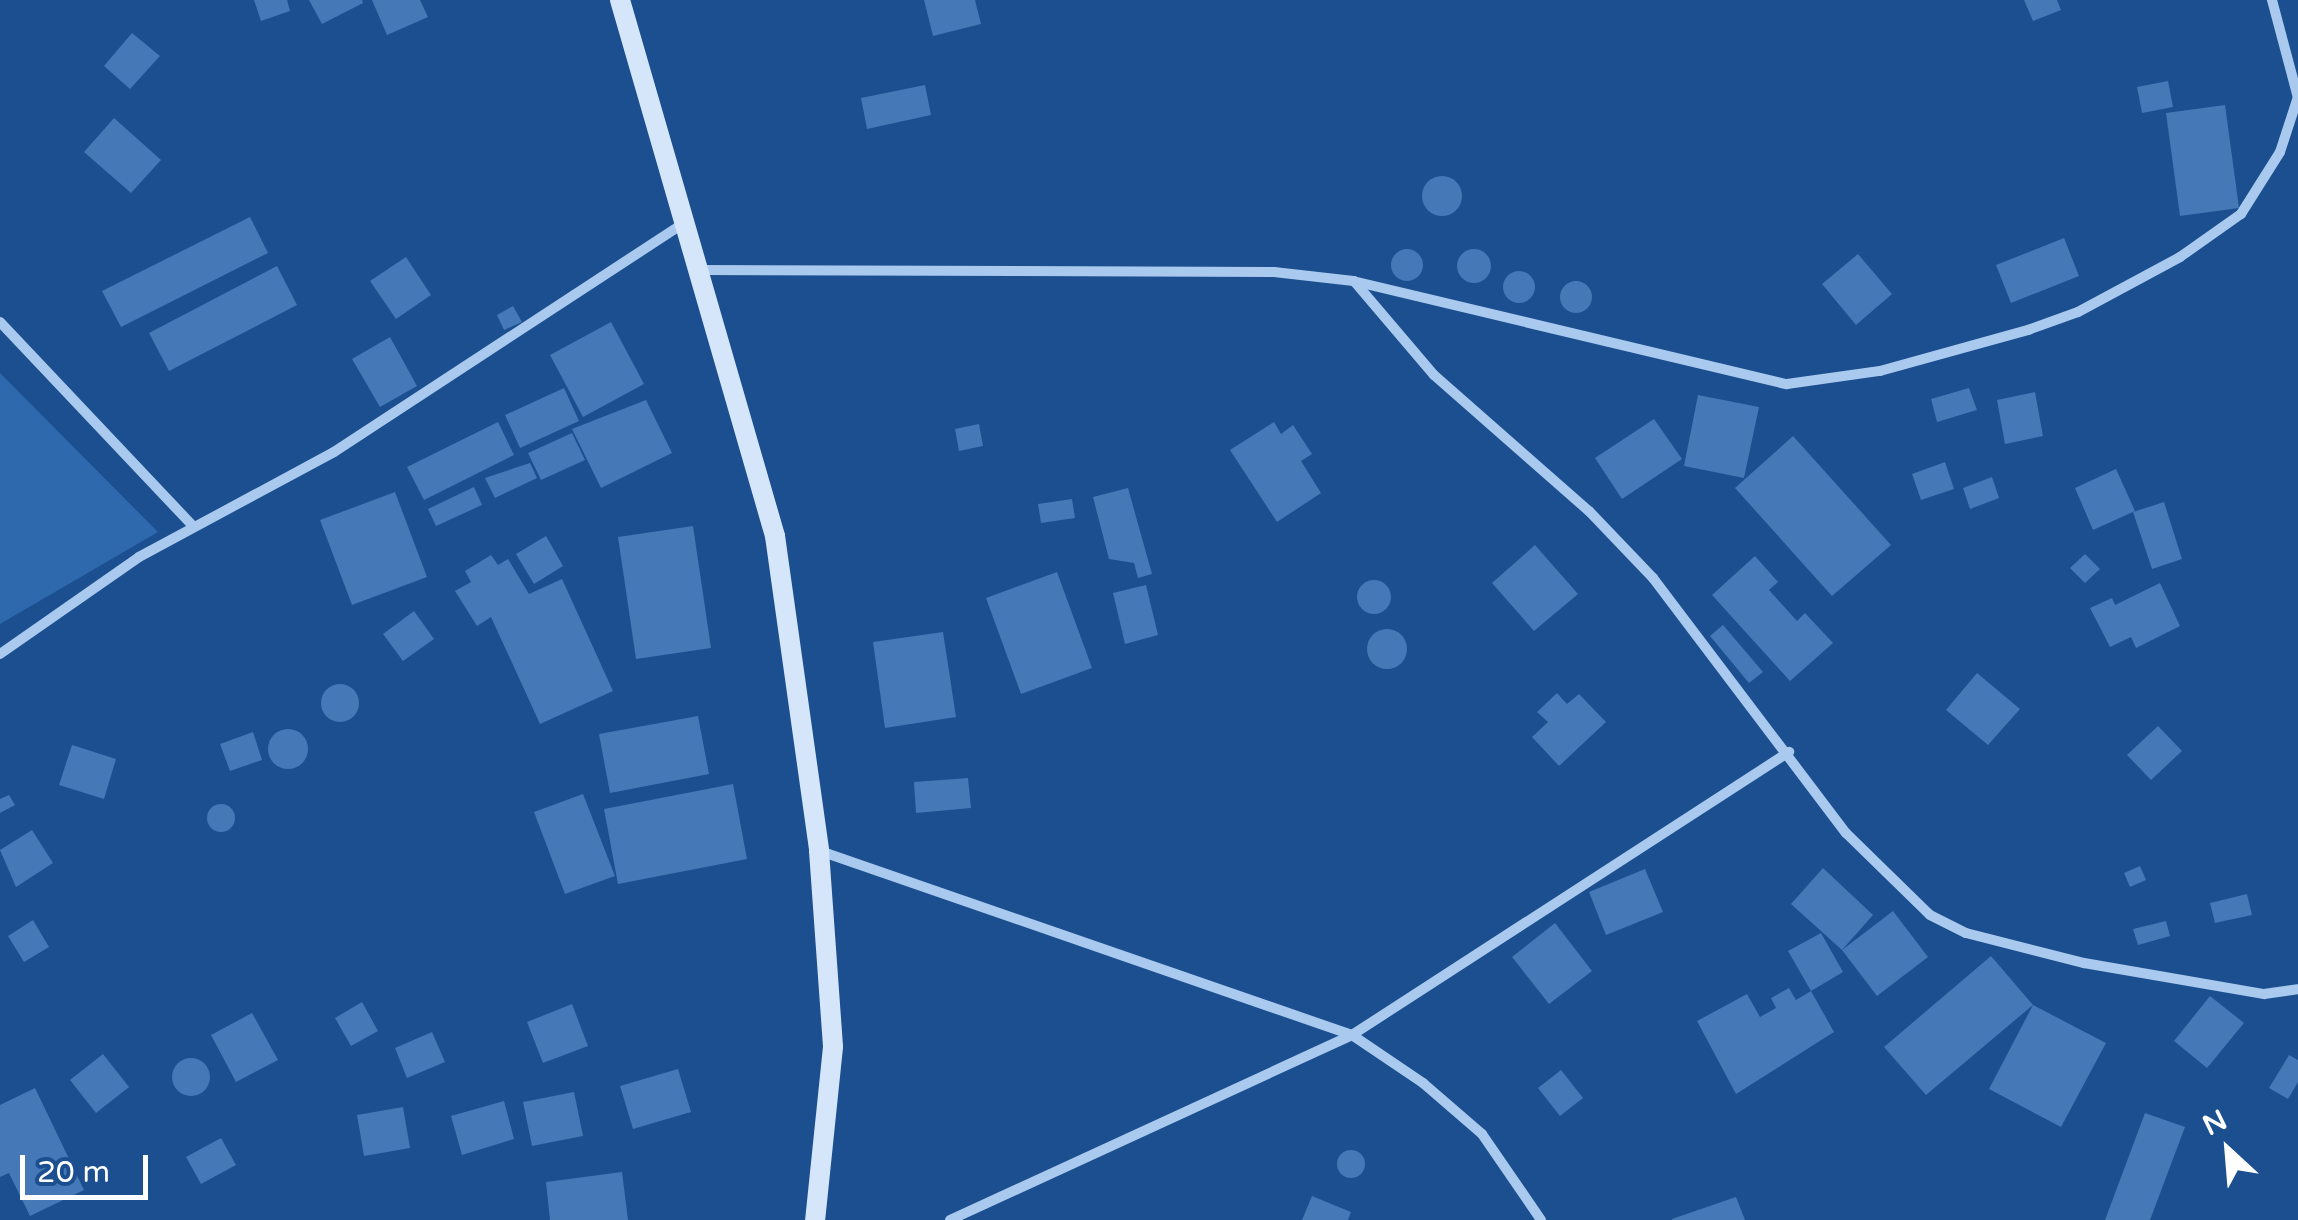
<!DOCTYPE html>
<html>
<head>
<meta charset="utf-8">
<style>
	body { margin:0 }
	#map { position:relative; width:2298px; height:1220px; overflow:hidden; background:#1b4f8f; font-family:"Varela Round",sans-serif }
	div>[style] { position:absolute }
	.green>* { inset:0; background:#2e69ad }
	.building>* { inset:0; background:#4478b7 }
	.round { border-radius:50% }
	.street>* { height:10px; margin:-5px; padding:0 5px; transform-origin:5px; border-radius:5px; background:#a9c9ee }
	.secondary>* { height:20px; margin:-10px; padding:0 10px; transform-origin:10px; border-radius:10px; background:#d6e6fa }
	span { translate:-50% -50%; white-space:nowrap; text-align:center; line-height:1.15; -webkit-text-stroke:9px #1b4f8f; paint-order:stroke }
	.north { position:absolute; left:2178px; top:1100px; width:100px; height:100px; -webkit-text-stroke:8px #1b4f8f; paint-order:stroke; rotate:334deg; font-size:28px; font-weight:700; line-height:40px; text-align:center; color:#fff }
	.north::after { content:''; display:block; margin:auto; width:35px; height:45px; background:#fff; clip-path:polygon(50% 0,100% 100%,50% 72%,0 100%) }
	.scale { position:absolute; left:20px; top:1155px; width:128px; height:45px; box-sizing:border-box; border:5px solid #fff; border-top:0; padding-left:12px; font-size:30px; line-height:35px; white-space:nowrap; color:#fff; -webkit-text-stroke:8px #1b4f8f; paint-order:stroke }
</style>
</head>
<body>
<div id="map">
	<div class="green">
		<div style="clip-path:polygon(0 373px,158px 532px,0 624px)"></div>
	</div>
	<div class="building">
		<div style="clip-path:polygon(254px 0,287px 0,290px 11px,261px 21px)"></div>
		<div style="clip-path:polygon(309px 0,362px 0,363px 3px,322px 24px)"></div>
		<div style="clip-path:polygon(372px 0,420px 0,428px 17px,387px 35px)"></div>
		<div style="clip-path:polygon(924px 0,975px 0,981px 24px,933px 36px)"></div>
		<div style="clip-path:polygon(2024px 0,2057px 0,2061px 10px,2033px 21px)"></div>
		<div style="clip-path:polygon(132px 33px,160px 56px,130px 89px,104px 66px)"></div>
		<div style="clip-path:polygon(2168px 81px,2173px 107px,2142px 113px,2137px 87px)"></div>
		<div style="clip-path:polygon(925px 85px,931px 115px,867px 129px,861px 98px)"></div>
		<div style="clip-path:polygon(2225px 105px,2239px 208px,2180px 216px,2166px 113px)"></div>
		<div style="clip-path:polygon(114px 118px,161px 160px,131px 193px,84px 152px)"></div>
		<div class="round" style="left:1422px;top:176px;width:40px;height:40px"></div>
		<div style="clip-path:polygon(250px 217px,268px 253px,121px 327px,102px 291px)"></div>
		<div style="clip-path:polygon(2064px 238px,2079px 276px,2011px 303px,1996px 265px)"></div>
		<div class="round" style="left:1457px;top:249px;width:34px;height:34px"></div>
		<div class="round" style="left:1391px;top:249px;width:32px;height:32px"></div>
		<div style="clip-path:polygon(1858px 254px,1892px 294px,1856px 325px,1822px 284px)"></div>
		<div style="clip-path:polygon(406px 257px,431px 295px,396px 319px,370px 281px)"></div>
		<div style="clip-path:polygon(277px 266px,297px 305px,169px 371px,149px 333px)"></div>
		<div class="round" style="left:1503px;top:271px;width:32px;height:32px"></div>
		<div class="round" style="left:1560px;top:281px;width:32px;height:32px"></div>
		<div style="clip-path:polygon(513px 306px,522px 322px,504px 330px,497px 315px)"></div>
		<div style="clip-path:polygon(611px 322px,644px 384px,583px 417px,550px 355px)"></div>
		<div style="clip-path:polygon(390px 337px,417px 386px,380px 407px,352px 359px)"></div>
		<div style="clip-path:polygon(564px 388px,579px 421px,520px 448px,505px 415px)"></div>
		<div style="clip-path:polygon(1969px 388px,1977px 410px,1937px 422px,1931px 399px)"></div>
		<div style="clip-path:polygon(2035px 392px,2043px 436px,2005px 444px,1997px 400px)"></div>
		<div style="clip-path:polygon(1698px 395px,1759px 407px,1744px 478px,1684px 466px)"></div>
		<div style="clip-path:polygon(646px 400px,672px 453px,601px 488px,572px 429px)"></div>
		<div style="clip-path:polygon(1654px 419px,1682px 459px,1622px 499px,1595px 458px)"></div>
		<div style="clip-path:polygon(498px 422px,514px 455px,424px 500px,407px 467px)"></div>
		<div style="clip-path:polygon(1274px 422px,1281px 434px,1293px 425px,1312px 454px,1301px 461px,1321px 493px,1277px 522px,1230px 450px)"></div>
		<div style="clip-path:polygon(979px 424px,983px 446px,959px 451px,955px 429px)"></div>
		<div style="clip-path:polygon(572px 433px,585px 460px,541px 480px,528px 453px)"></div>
		<div style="clip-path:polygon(1793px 436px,1891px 545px,1832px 596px,1735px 488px)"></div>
		<div style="clip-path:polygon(1945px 462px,1954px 489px,1921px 500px,1912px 474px)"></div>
		<div style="clip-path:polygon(530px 463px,537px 478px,495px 498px,485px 478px)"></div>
		<div style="clip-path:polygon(2116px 469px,2135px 511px,2093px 530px,2075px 488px)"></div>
		<div style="clip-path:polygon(1992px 477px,1999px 498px,1970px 509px,1963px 488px)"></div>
		<div style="clip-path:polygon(474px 487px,482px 505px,436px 526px,428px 509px)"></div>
		<div style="clip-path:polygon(1128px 488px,1152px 574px,1138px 578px,1134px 563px,1109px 559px,1093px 497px)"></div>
		<div style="clip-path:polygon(395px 492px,427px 577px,352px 605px,320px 520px)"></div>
		<div style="clip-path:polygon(1072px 499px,1075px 518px,1041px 523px,1038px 504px)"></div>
		<div style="clip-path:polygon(2164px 502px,2182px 559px,2152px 569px,2133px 512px)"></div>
		<div style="clip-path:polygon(693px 526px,711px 648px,636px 659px,618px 537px)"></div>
		<div style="clip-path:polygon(546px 536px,563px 566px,534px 584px,516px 554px)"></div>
		<div style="clip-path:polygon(1535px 545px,1578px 594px,1534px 631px,1492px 583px)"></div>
		<div style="clip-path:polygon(2085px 554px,2100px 569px,2085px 583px,2070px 568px)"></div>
		<div style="clip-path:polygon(491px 555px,498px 565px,508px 559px,529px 594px,562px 579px,613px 691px,540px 724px,491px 617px,477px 626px,455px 591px,471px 582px,465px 571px)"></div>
		<div style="clip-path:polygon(1755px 556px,1778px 582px,1769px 590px,1797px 621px,1805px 613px,1833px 643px,1790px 681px,1712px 595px)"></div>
		<div style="clip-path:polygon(1057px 572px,1092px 668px,1021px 694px,986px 598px)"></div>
		<div class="round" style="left:1357px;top:580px;width:34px;height:34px"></div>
		<div style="clip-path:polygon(2160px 583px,2180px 626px,2136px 648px,2131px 637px,2110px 647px,2090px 608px,2112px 598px,2115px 605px)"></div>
		<div style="clip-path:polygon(1146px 585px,1158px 635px,1125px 644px,1113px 593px)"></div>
		<div style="clip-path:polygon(414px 611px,434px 639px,403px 661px,383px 634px)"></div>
		<div style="clip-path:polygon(1723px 625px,1763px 672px,1749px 683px,1710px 636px)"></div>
		<div class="round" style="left:1367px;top:629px;width:40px;height:40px"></div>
		<div style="clip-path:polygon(943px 632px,956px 717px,885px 728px,873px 642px)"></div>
		<div style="clip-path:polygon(1977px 673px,2020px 709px,1988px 745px,1946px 710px)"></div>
		<div class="round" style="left:321px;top:684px;width:38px;height:38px"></div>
		<div style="clip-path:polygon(1557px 693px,1567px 704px,1579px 694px,1606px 722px,1559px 766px,1532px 737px,1548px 722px,1537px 712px)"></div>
		<div style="clip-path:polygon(698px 716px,709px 774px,610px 793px,599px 734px)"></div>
		<div style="clip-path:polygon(2158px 726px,2182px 751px,2151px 780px,2127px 755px)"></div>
		<div class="round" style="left:268px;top:729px;width:40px;height:40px"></div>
		<div style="clip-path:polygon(253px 732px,262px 760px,230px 771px,220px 744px)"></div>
		<div style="clip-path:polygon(72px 745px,116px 759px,104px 799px,59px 785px)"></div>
		<div style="clip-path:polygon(968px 778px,971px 808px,916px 813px,914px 782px)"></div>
		<div style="clip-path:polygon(733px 784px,747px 859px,618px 884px,604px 809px)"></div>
		<div style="clip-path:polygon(583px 794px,615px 876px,565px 894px,534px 812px)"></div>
		<div style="clip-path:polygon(9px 795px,15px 805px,0 813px,0 799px)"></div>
		<div class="round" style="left:207px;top:804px;width:28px;height:28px"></div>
		<div style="clip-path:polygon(32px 830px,53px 863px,16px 887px,0 850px)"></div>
		<div style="clip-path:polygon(2140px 866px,2146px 880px,2130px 887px,2124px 873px)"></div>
		<div style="clip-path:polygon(1823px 868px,1873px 915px,1842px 950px,1791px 904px)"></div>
		<div style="clip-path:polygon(1645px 869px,1663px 912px,1606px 935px,1589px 892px)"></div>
		<div style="clip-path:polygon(2247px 894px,2252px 915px,2215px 923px,2210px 903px)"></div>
		<div style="clip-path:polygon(1893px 911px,1928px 957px,1877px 996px,1842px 950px)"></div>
		<div style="clip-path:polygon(33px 920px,49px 947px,24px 962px,8px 936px)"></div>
		<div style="clip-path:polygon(2166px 921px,2170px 936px,2138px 945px,2133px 929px)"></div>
		<div style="clip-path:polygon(1555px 923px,1592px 971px,1549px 1004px,1512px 957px)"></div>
		<div style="clip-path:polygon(1821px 933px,1843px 972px,1811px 991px,1788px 951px)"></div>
		<div style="clip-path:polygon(1991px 956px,2033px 1005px,1926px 1095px,1884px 1047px)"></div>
		<div style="clip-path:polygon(1789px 988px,1796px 1000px,1811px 991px,1834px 1032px,1736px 1094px,1697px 1021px,1747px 994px,1760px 1017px,1776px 1008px,1771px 998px)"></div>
		<div style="clip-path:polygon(2210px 996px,2244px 1023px,2207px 1068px,2174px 1041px)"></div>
		<div style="clip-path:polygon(362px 1002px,378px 1031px,351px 1046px,335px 1018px)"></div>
		<div style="clip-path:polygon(572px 1004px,588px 1046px,543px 1063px,527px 1022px)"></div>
		<div style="clip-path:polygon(2033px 1005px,2106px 1043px,2061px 1127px,1989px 1089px)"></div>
		<div style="clip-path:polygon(252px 1013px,278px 1060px,236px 1082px,211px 1035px)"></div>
		<div style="clip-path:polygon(432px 1032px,445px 1062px,407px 1078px,395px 1048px)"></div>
		<div style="clip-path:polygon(103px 1054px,129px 1087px,96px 1113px,70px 1080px)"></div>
		<div style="clip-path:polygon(2289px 1055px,2298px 1060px,2298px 1082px,2288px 1099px,2269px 1088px)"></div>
		<div class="round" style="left:172px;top:1058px;width:38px;height:38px"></div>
		<div style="clip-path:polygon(678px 1069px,691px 1112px,633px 1129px,620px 1086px)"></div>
		<div style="clip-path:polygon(1561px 1070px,1583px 1098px,1560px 1116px,1538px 1088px)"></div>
		<div style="clip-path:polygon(35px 1088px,84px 1190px,30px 1216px,9px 1173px,0 1177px,0 1105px)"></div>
		<div style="clip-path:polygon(574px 1092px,583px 1136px,532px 1146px,523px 1102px)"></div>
		<div style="clip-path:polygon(504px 1101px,514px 1139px,462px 1155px,451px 1116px)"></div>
		<div style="clip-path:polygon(403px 1107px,410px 1148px,364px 1156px,357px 1115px)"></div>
		<div style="clip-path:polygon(2145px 1113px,2185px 1127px,2150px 1220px,2105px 1220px)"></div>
		<div style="clip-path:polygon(221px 1138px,236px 1165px,201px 1184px,186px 1157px)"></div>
		<div class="round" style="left:1337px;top:1150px;width:28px;height:28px"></div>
		<div style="clip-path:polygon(622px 1172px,628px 1220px,550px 1220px,546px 1182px)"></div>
		<div style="clip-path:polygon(1312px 1196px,1351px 1212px,1348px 1220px,1302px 1220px)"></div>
		<div style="clip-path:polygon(1736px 1197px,1745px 1220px,1672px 1220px,1672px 1219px)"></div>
	</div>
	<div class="street">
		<div style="left:2272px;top:0;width:101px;rotate:75.1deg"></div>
		<div style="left:701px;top:270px;width:573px;rotate:0.2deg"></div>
		<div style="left:1274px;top:272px;width:80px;rotate:6.5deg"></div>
		<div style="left:1353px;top:281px;width:446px;rotate:13.4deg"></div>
		<div style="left:1787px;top:384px;width:94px;rotate:-8deg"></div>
		<div style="left:1880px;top:371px;width:154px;rotate:-15.5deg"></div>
		<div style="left:2028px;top:330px;width:53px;rotate:-19.8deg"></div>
		<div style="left:2078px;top:312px;width:116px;rotate:-28.3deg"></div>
		<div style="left:2180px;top:257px;width:75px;rotate:-35.2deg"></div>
		<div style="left:2241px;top:214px;width:73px;rotate:-57.8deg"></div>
		<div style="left:2280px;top:152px;width:58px;rotate:-71.9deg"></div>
		<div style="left:1354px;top:281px;width:123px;rotate:49.6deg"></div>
		<div style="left:1434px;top:375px;width:206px;rotate:41.3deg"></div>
		<div style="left:1589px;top:511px;width:93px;rotate:46.3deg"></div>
		<div style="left:1653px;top:578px;width:320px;rotate:52.9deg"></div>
		<div style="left:1846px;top:833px;width:117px;rotate:44.3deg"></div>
		<div style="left:1930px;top:915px;width:40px;rotate:26.6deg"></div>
		<div style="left:1966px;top:933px;width:122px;rotate:14.3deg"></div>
		<div style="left:2084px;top:963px;width:183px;rotate:9.8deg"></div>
		<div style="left:2264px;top:994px;width:34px;rotate:-8deg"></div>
		<div style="left:0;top:322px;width:282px;rotate:46.6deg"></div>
		<div style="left:0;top:654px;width:169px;rotate:-34.9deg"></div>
		<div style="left:139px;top:557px;width:221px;rotate:-28.3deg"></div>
		<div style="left:334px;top:452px;width:418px;rotate:-33.2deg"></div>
		<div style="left:820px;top:851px;width:563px;rotate:19.08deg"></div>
		<div style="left:1352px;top:1035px;width:86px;rotate:34.1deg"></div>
		<div style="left:1423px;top:1083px;width:78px;rotate:40.8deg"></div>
		<div style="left:1482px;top:1134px;width:104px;rotate:55.5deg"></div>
		<div style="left:950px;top:1220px;width:443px;rotate:-24.7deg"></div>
		<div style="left:1352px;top:1035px;width:521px;rotate:-32.93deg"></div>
	</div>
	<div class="secondary">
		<div style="left:620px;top:0;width:558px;rotate:73.87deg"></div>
		<div style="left:775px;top:536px;width:318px;rotate:82deg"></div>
		<div style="left:819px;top:851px;width:196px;rotate:85.9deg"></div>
		<div style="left:833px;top:1047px;width:174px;rotate:95.9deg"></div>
	</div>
	<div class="north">N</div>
	<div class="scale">20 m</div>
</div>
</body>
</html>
